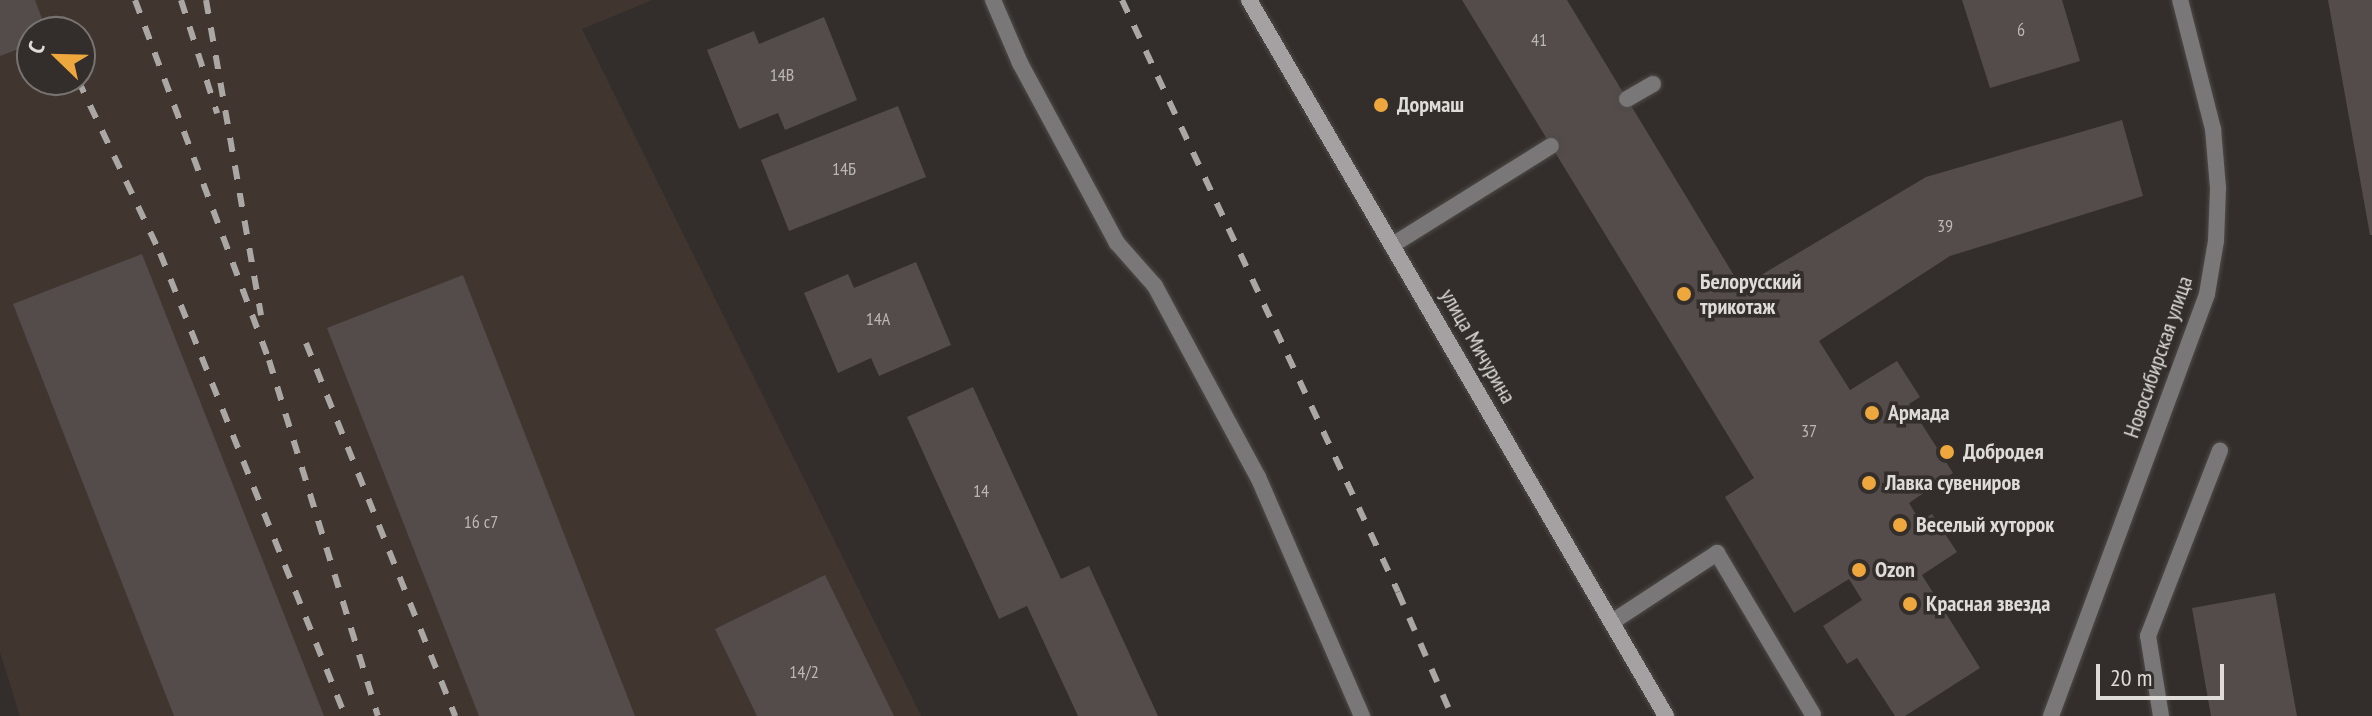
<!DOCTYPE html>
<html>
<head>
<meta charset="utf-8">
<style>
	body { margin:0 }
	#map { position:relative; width:2372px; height:716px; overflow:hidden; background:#332e2b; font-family:"PT Sans Narrow",sans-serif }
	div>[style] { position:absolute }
	.built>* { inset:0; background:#41362f }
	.building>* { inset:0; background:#534c4a }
	.roads { filter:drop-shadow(0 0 2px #4e4a47) drop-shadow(0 0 2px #4e4a47) }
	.service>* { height:16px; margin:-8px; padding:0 8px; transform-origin:8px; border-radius:8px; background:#7a7779 }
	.tertiary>* { height:16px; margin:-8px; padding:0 8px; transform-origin:8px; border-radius:8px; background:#7a7779 }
	.secondary>* { height:16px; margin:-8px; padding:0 8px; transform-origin:8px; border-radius:8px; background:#a5a0a2 }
	.rail>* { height:6px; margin-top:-3px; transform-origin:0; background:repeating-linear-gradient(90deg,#aaa7a4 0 14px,transparent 0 28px) }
	.dots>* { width:22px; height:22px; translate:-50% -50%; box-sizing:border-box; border:4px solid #332e2b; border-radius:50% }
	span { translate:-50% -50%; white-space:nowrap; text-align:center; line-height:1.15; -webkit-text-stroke:7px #332e2b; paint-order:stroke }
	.number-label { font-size:18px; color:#bbb7b4 }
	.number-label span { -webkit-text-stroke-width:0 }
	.poi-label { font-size:22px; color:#dedbd8; font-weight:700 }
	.left { translate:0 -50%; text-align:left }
	.street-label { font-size:22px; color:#dedbd8 }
	.north { position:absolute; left:16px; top:16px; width:80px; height:80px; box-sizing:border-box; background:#332e2b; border:2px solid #777370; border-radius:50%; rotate:293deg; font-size:22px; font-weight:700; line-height:32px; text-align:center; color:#dedbd8 }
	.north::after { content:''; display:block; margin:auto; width:28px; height:36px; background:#eea73d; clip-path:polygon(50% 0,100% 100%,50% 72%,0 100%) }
	.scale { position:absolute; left:2096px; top:664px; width:128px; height:36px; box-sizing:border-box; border:4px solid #dedbd8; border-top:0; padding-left:10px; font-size:24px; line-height:28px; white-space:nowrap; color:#dedbd8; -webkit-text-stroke:6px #332e2b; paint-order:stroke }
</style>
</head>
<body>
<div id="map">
	<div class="built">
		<div style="clip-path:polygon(evenodd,0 0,652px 0,582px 29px,921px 716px,20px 716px,0 652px,0 0,32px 32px,80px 32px,80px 80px,32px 80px,32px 32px)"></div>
	</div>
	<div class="building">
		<div style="clip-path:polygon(0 0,35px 0,47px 32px,32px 32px,32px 44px,0 56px)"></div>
		<div style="clip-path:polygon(1462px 0,1567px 0,1741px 287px,1926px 177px,2122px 120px,2143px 196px,1950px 256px,1819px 341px,1850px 390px,1897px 361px,1920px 397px,1909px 404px,1953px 473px,1909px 503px,1920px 521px,1932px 514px,1957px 552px,1922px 575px,1980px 668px,1905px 716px,1895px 716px,1857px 658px,1847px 664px,1823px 626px,1862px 600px,1849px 579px,1794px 613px,1725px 497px,1754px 478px)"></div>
		<div style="clip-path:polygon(1962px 0,2062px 0,2080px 61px,1990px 88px)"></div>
		<div style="clip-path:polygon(2328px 0,2372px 0,2372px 235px,2370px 235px)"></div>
		<div style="clip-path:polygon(824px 17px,857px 100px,785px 130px,778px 113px,739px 129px,707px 50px,754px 31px,759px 44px)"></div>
		<div style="clip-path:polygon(898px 106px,926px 177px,789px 231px,761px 160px)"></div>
		<div style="clip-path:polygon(142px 254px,324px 716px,174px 716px,13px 304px)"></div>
		<div style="clip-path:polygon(916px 262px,951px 345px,879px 376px,871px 358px,838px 373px,804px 293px,848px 274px,854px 288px)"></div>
		<div style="clip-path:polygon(463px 275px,635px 716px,479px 716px,327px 328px)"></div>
		<div style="clip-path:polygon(973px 387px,1061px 579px,1089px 566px,1158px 716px,1078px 716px,1027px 606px,999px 619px,907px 417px)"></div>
		<div style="clip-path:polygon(825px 575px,894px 716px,757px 716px,715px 629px)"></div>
		<div style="clip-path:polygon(2275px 593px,2297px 716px,2211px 716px,2192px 608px)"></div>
	</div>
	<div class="roads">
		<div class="service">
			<div style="left:993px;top:0;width:69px;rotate:66.8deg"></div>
			<div style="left:1020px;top:63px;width:204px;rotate:61.7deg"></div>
			<div style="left:1117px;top:243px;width:57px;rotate:48.5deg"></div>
			<div style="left:1155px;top:286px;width:217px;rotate:61.7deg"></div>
			<div style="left:1258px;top:477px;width:261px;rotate:66.5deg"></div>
			<div style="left:1627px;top:99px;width:30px;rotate:-30deg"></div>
			<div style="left:1394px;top:244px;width:185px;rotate:-32deg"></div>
			<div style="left:1612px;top:622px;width:126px;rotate:-33.3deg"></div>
			<div style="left:1717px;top:553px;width:188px;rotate:59.3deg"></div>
			<div style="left:2161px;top:716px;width:81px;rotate:-99.2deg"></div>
			<div style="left:2148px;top:636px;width:199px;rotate:-68.8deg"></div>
		</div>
		<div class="tertiary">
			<div style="left:2051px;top:716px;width:450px;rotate:-69.7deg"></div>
			<div style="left:2207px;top:294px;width:54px;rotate:-80.4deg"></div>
			<div style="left:2216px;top:241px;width:53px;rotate:-87.8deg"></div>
			<div style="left:2218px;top:188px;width:59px;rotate:-94.8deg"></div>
			<div style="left:2213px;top:129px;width:133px;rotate:-104.3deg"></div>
		</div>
		<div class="secondary">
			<div style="left:1249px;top:0;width:829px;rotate:59.78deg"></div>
		</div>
	</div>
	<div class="rail">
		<div style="left:135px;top:0;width:384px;rotate:69.6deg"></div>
		<div style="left:269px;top:360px;width:372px;rotate:73deg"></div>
		<div style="left:181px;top:0;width:119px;rotate:72.3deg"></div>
		<div style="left:206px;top:0;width:320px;rotate:80.1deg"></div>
		<div style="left:1122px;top:0;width:653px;rotate:65deg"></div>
		<div style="left:1398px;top:592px;width:135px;rotate:66.5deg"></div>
		<div style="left:78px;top:80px;width:191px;rotate:64.6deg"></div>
		<div style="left:160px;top:253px;width:499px;rotate:68.2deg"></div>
		<div style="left:306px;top:343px;width:402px;rotate:68.2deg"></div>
	</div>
	<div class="dots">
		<div style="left:1381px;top:105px;background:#eea73d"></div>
		<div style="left:1684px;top:294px;background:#eea73d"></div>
		<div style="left:1872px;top:413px;background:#eea73d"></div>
		<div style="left:1947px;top:452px;background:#eea73d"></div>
		<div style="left:1869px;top:483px;background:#eea73d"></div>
		<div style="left:1900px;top:525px;background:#eea73d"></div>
		<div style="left:1859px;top:570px;background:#eea73d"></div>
		<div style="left:1910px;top:604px;background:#eea73d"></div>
	</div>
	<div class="number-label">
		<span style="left:2021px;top:30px">6</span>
		<span style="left:1539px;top:40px">41</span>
		<span style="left:782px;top:75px">14В</span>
		<span style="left:844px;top:169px">14Б</span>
		<span style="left:1945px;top:226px">39</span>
		<span style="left:878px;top:319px">14А</span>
		<span style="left:1809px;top:431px">37</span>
		<span style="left:981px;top:491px">14</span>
		<span style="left:481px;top:522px">16 с7</span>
		<span style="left:804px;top:672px">14/2</span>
	</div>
	<div class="poi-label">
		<span class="left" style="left:1397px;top:105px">Дормаш</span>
		<span class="left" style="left:1700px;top:294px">Белорусский<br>трикотаж</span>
		<span class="left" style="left:1888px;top:413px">Армада</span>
		<span class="left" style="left:1963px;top:452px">Добродея</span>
		<span class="left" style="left:1885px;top:483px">Лавка сувениров</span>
		<span class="left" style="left:1916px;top:525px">Веселый хуторок</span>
		<span class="left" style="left:1875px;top:570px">Ozon</span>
		<span class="left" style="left:1926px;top:604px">Красная звезда</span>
	</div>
	<div class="street-label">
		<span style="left:1478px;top:346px;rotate:60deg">улица Мичурина</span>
		<span style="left:2158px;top:357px;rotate:-71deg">Новосибирская улица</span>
	</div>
	<div class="north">С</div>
	<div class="scale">20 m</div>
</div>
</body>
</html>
